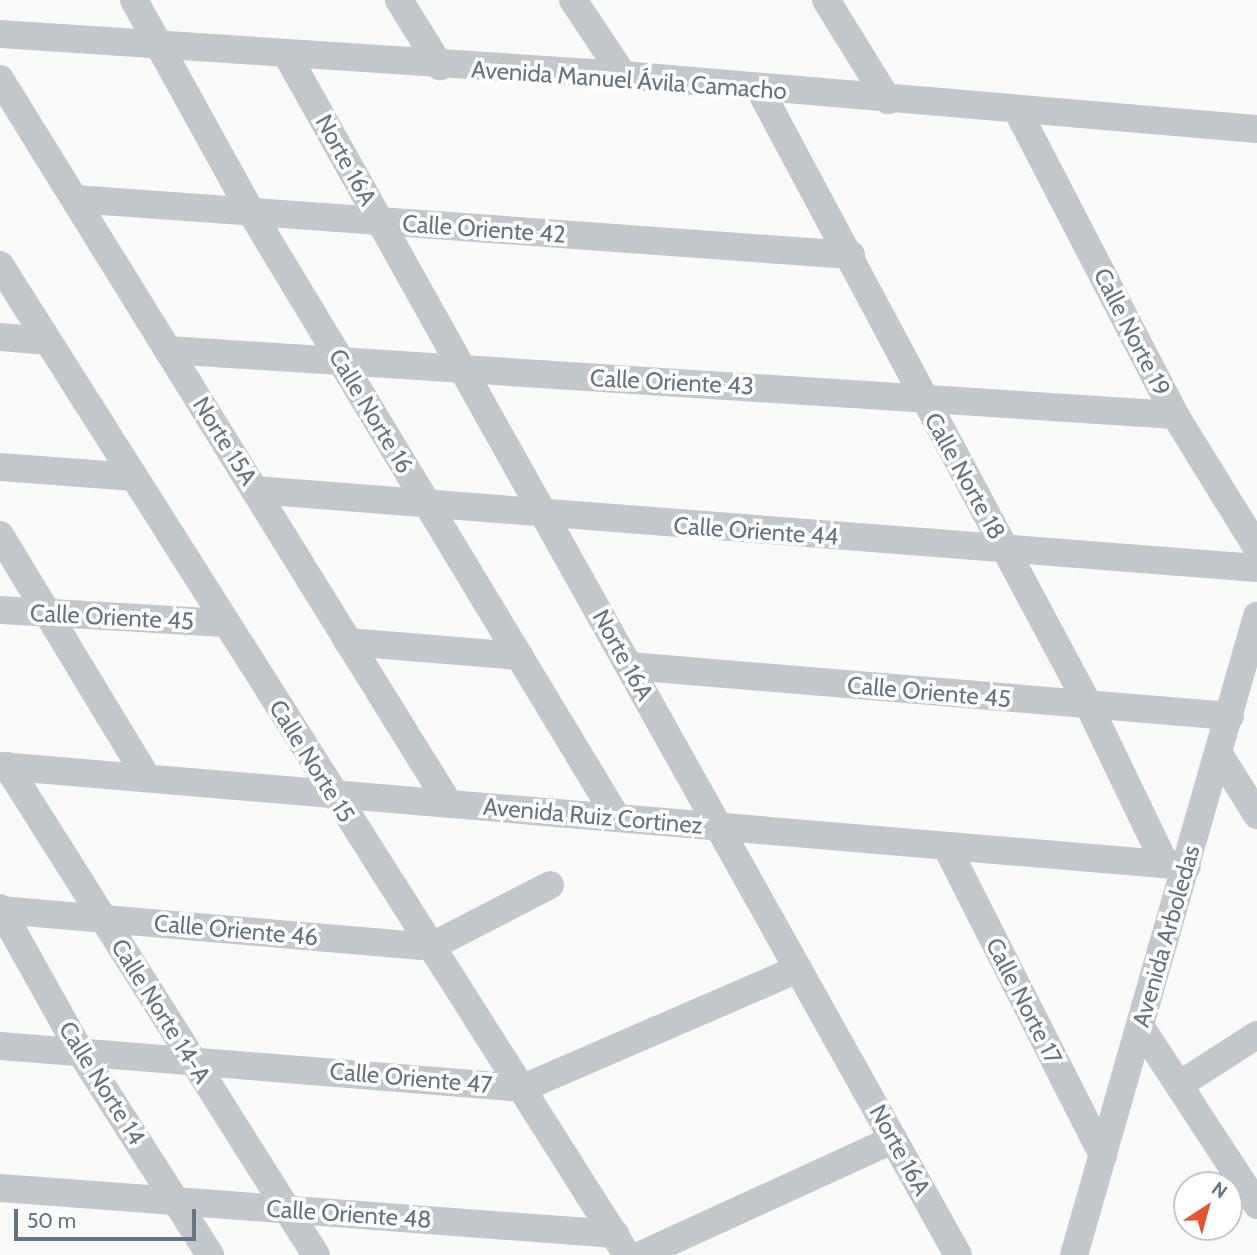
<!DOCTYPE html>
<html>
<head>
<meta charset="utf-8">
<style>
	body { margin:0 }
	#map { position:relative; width:1257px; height:1255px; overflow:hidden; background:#fafaf8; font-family:Cabin,sans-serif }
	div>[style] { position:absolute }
	.street>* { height:28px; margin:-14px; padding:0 14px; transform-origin:14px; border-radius:14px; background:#c3c8cc }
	span { translate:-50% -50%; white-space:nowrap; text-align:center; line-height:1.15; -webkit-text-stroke:7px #fff; paint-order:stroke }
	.street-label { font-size:24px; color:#657683 }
	.north { position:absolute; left:1173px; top:1171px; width:70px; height:70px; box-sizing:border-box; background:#fff; border:2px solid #c1c8cd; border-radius:50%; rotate:36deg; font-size:19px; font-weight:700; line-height:28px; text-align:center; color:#657683 }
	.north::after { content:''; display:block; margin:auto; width:24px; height:32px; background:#e4572e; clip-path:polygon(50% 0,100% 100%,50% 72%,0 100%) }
	.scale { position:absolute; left:14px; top:1209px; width:182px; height:32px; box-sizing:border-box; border:4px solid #657683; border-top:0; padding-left:9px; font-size:21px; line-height:24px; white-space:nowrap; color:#657683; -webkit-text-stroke:5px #fff; paint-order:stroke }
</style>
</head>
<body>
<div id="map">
	<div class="street">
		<div style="left:134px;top:0;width:242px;rotate:61.1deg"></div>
		<div style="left:251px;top:212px;width:708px;rotate:58.87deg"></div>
		<div style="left:399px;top:0;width:78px;rotate:58.2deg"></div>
		<div style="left:573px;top:0;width:90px;rotate:56.3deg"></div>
		<div style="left:826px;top:0;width:118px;rotate:58.2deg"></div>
		<div style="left:0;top:34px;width:624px;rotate:3.77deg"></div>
		<div style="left:623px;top:75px;width:636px;rotate:4.87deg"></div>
		<div style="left:287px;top:55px;width:1375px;rotate:60.79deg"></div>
		<div style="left:0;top:79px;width:853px;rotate:58.23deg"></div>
		<div style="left:760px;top:90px;width:698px;rotate:61.89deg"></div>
		<div style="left:1089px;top:706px;width:175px;rotate:64.3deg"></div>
		<div style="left:1017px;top:110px;width:343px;rotate:62.6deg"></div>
		<div style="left:1175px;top:415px;width:156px;rotate:58.3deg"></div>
		<div style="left:75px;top:199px;width:778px;rotate:4.13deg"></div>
		<div style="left:0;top:265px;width:1172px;rotate:57.65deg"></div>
		<div style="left:0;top:337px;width:48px;rotate:4.8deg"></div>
		<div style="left:168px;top:350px;width:1009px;rotate:3.69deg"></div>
		<div style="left:0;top:467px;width:134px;rotate:4.3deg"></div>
		<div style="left:255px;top:490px;width:1005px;rotate:4.45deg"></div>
		<div style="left:0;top:535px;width:284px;rotate:58.8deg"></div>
		<div style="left:0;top:610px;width:225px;rotate:3.3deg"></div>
		<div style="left:348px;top:642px;width:172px;rotate:4.7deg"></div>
		<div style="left:629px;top:666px;width:603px;rotate:4.76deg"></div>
		<div style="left:1219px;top:754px;width:72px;rotate:58.1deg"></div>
		<div style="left:0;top:766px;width:1191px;rotate:4.82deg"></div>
		<div style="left:7px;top:766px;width:578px;rotate:57.71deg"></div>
		<div style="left:946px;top:846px;width:347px;rotate:63.1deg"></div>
		<div style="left:0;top:908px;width:166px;rotate:60.8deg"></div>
		<div style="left:81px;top:1053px;width:240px;rotate:57.4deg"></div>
		<div style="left:0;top:910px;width:432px;rotate:4.9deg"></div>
		<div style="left:430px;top:947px;width:135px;rotate:-27.3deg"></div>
		<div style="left:1140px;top:1026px;width:214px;rotate:56.8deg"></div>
		<div style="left:0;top:1046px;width:525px;rotate:4.59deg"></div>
		<div style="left:523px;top:1088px;width:300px;rotate:-23.4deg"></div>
		<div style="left:1179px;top:1085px;width:93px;rotate:-32.7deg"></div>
		<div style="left:0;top:1188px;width:617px;rotate:4.28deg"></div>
		<div style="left:641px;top:1255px;width:278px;rotate:-24.6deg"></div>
		<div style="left:1074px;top:1255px;width:665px;rotate:-74.02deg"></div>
	</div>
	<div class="street-label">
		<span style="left:629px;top:80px;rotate:4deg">Avenida Manuel Ávila Camacho</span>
		<span style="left:346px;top:160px;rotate:61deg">Norte 16A</span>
		<span style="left:484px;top:229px;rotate:4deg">Calle Oriente 42</span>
		<span style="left:1132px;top:332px;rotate:63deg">Calle Norte 19</span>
		<span style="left:672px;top:382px;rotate:3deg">Calle Oriente 43</span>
		<span style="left:371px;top:411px;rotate:59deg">Calle Norte 16</span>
		<span style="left:225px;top:441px;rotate:58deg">Norte 15A</span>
		<span style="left:965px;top:476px;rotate:61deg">Calle Norte 18</span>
		<span style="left:756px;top:531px;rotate:4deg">Calle Oriente 44</span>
		<span style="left:112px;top:617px;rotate:3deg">Calle Oriente 45</span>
		<span style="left:623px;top:655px;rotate:61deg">Norte 16A</span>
		<span style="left:929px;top:692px;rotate:5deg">Calle Oriente 45</span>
		<span style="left:312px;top:761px;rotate:58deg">Calle Norte 15</span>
		<span style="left:593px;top:816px;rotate:5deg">Avenida Ruiz Cortinez</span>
		<span style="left:236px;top:930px;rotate:5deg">Calle Oriente 46</span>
		<span style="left:1166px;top:936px;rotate:-74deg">Avenida Arboledas</span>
		<span style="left:1024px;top:1001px;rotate:63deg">Calle Norte 17</span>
		<span style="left:161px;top:1011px;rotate:58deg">Calle Norte 14-A</span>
		<span style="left:411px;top:1078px;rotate:5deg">Calle Oriente 47</span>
		<span style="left:102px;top:1083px;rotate:58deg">Calle Norte 14</span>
		<span style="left:900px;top:1150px;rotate:61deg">Norte 16A</span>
		<span style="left:349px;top:1214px;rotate:4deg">Calle Oriente 48</span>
	</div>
	<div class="north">N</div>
	<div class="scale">50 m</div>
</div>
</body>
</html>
